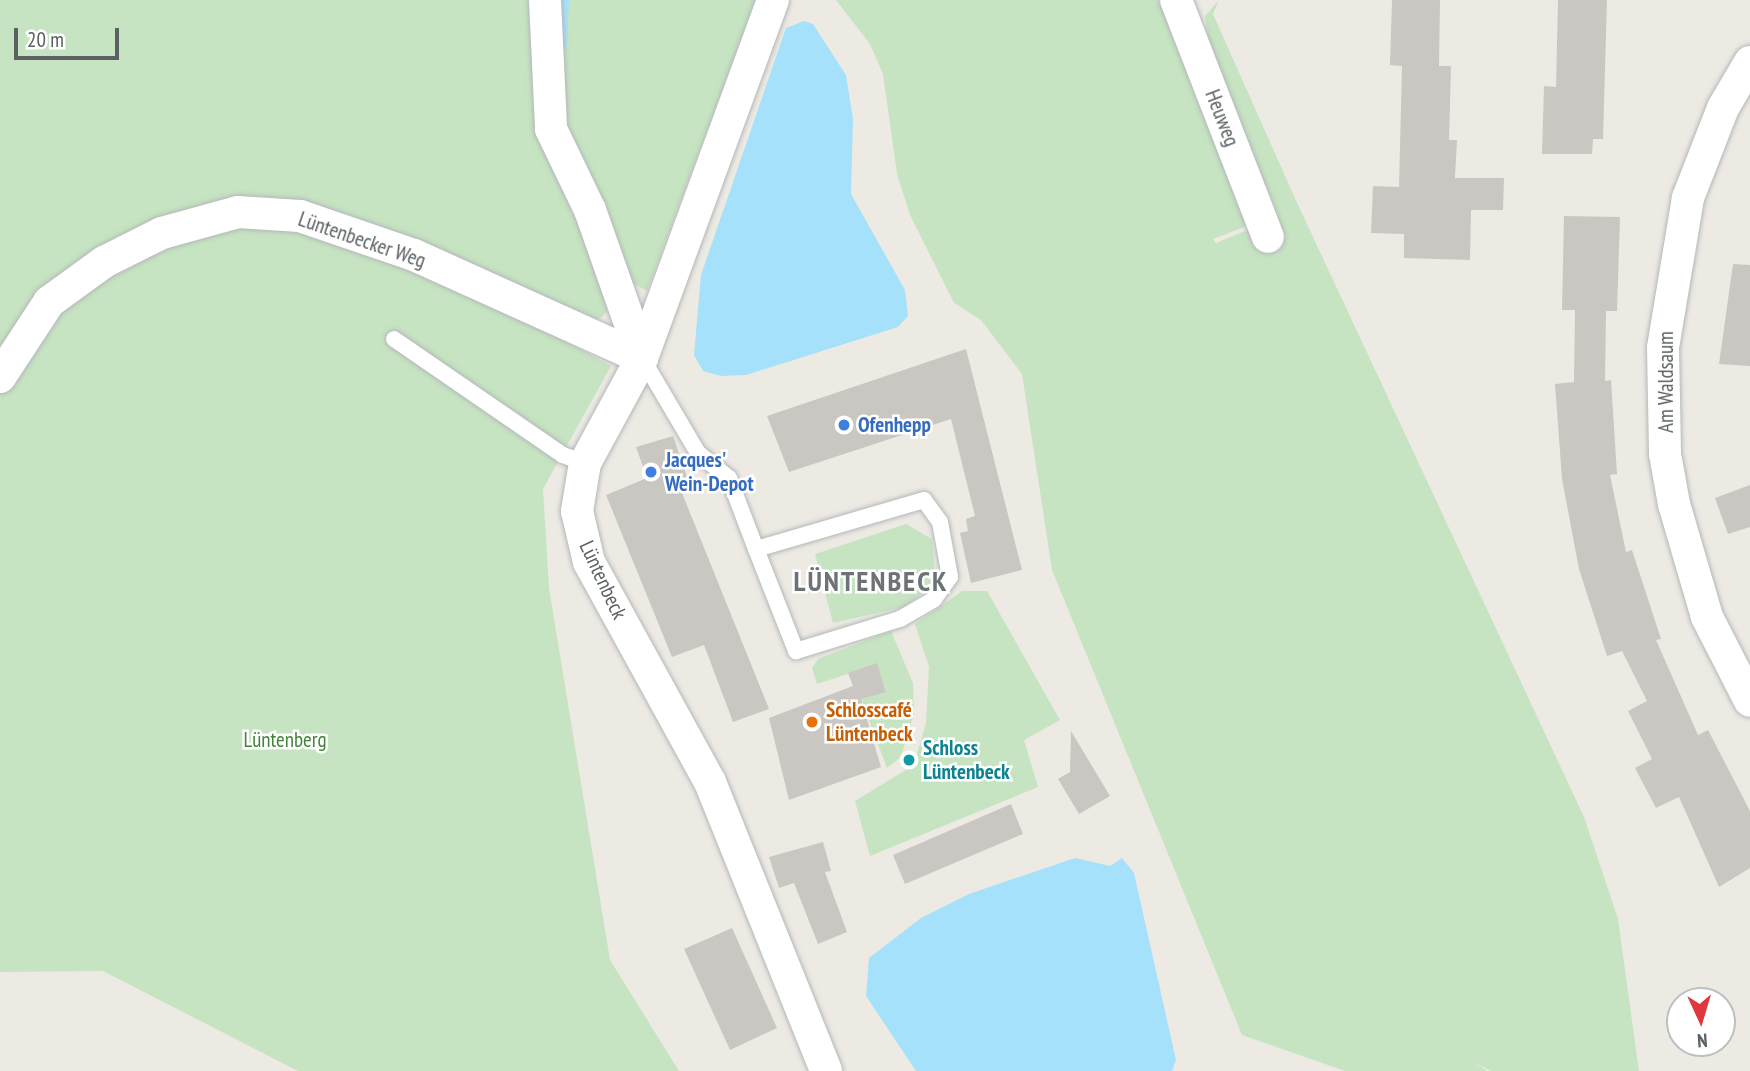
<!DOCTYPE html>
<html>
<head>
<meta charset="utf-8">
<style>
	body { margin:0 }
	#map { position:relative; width:1750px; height:1071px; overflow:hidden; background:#edeae3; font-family:"PT Sans Narrow",sans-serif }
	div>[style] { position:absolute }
	.green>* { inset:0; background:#c6e4c1 }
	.water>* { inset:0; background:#a6e1fb }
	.stream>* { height:10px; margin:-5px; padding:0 5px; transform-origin:5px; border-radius:5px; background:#a6e1fb }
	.building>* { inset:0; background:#cac7c2 }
	.roads { filter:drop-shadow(0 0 2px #b4b7ba) drop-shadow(0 0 2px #b4b7ba) }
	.service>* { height:16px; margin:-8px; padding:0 8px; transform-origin:8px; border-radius:8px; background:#fff }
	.minor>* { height:32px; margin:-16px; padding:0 16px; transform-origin:16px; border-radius:16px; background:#fff }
	.dots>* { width:19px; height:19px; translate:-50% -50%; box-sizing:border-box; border:4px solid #fff; border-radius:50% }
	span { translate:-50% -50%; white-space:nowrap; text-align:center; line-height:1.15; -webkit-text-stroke:5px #fff; paint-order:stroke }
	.street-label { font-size:21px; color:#5b6063 }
	.shop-label { font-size:21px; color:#366cbe; font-weight:700 }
	.left { translate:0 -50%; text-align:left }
	.food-label { font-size:21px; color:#c56008; font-weight:700 }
	.park-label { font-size:21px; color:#40843a }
	.culture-label { font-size:21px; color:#0d838f; font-weight:700 }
	.district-label { font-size:28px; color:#6c7275; font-weight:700; letter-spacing:2px }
	.north { position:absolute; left:1666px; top:987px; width:70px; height:70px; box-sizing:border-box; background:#fff; border:2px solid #bdbfc1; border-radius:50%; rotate:176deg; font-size:19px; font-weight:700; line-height:28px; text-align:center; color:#5b6063 }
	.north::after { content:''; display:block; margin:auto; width:24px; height:32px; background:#e03640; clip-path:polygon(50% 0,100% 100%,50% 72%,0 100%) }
	.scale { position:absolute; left:14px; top:28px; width:105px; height:32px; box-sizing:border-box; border:4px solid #5b6063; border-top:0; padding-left:9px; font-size:21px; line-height:24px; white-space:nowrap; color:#5b6063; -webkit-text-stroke:5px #fff; paint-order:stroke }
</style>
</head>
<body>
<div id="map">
	<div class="green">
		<div style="clip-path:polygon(0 0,531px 0,536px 123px,573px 214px,585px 222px,610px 307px,602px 317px,556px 336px,611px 366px,543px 489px,549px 588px,610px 960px,679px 1071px,298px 1071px,103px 971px,0 972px)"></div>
		<div style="clip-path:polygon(557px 0,756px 0,647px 291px,632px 283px,568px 130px,555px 72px)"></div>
		<div style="clip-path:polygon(836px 0,1158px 0,1260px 221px,1213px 239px,1216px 243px,1279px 217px,1210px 51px,1205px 16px,1219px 0,1213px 14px,1299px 207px,1584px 817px,1618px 919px,1639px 1071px,1491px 1071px,1475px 1063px,1487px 1071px,1345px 1071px,1242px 1035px,1052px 570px,1022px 374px,981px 320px,954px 303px,910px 215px,897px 174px,883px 74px,870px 44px)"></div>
		<div style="clip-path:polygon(906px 524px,932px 539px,936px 583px,904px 607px,833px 623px,815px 554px)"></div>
		<div style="clip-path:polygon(962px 591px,987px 591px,1060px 720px,1024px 740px,1038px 787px,870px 856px,855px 801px,914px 765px,926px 723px,929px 667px,915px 624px)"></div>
		<div style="clip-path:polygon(891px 631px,913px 683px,914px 714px,901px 757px,887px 768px,861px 699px,886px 691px,877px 664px,817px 684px,812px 668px,818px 659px)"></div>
	</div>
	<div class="water">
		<div style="clip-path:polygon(804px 21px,813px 24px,846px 75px,853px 119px,851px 194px,905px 290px,908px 316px,898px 327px,746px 375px,721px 376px,703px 371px,694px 355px,701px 275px,786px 28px)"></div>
		<div style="clip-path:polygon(1075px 858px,1110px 866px,1122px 858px,1134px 873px,1176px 1060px,1172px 1071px,916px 1071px,866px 996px,869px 958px,921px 918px,969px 894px)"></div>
	</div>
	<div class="stream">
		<div style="left:562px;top:44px;width:44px;rotate:-87.4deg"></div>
	</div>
	<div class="building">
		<div style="clip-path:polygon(1392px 0,1440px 0,1439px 66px,1451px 66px,1449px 140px,1457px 140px,1455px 178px,1504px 178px,1503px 210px,1471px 210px,1470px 260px,1404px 258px,1404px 234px,1371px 233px,1373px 186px,1399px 187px,1402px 66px,1390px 65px)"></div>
		<div style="clip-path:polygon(1558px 0,1607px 0,1603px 139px,1593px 139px,1592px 154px,1542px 154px,1544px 86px,1556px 87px)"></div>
		<div style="clip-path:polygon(1564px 216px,1620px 217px,1617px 311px,1606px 311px,1605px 381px,1611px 380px,1617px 474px,1610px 475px,1626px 552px,1632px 550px,1661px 639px,1656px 640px,1698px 735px,1708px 730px,1750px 811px,1750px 868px,1719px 887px,1679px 797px,1656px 808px,1635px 768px,1652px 759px,1628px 711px,1647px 701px,1622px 651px,1607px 656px,1579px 569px,1562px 479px,1555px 384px,1574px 382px,1575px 310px,1562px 310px)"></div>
		<div style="clip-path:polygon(1733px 264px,1750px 265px,1750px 366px,1719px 364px)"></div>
		<div style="clip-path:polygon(966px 349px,1022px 570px,971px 583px,960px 533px,968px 531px,966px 519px,975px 516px,951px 419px,789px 472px,767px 416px)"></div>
		<div style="clip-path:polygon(673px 436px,688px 480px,678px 483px,769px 709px,733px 722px,704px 645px,672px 657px,606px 495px,647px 478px,636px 447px)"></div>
		<div style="clip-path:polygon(1750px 485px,1750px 527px,1728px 534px,1715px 498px)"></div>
		<div style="clip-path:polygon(877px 663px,886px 692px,861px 699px,881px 767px,789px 800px,769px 718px,853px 686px,848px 673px)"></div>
		<div style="clip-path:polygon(1071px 731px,1110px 796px,1079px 814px,1058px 779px,1070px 772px)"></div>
		<div style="clip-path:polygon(1011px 804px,1023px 834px,905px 884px,893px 855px)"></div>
		<div style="clip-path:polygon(823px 842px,831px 871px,825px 872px,847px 932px,818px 944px,794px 883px,779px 888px,769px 857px)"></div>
		<div style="clip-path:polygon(732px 928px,777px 1028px,730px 1050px,684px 949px)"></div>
	</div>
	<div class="roads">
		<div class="service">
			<div style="left:394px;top:339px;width:205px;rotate:34.5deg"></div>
			<div style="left:563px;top:455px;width:23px;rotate:20deg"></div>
			<div style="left:642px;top:358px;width:110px;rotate:59.5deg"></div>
			<div style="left:698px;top:453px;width:40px;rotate:39deg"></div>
			<div style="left:729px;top:478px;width:76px;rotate:69.2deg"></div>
			<div style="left:756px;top:549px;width:110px;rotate:68.6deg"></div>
			<div style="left:796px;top:651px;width:109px;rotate:-17.1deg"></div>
			<div style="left:900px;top:619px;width:39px;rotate:-30deg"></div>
			<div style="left:934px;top:599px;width:27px;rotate:-54deg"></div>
			<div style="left:950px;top:577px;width:56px;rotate:-100.3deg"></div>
			<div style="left:940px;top:522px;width:27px;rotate:-126deg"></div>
			<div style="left:924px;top:500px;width:175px;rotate:163.7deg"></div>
		</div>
		<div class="minor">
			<div style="left:545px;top:0;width:129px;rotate:87.3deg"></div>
			<div style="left:551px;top:129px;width:90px;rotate:64.3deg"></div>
			<div style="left:590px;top:210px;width:157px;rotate:70.6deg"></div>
			<div style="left:773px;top:0;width:381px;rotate:110.1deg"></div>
			<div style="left:642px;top:358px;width:119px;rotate:118.5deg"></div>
			<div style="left:585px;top:463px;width:49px;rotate:99.5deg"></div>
			<div style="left:577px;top:511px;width:52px;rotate:76.8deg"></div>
			<div style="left:589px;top:562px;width:251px;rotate:61.2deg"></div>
			<div style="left:710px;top:782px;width:311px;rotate:68.1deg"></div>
			<div style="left:1176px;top:0;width:254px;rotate:68.8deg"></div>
			<div style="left:1750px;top:62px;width:53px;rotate:120.4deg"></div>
			<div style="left:1723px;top:108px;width:97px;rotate:111.3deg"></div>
			<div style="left:1688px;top:198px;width:152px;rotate:99.5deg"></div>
			<div style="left:1663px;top:348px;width:106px;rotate:88.9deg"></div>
			<div style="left:1665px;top:454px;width:51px;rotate:79.8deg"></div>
			<div style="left:1674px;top:504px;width:118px;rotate:73.7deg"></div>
			<div style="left:1707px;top:617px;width:94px;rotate:62.9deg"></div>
			<div style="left:0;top:377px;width:90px;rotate:-56.8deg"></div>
			<div style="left:49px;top:302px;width:68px;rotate:-36deg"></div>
			<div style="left:104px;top:262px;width:65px;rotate:-26.6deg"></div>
			<div style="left:162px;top:233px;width:79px;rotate:-15.4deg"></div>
			<div style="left:238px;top:212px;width:62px;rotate:3.7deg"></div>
			<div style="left:300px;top:216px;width:120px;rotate:18.9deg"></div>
			<div style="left:414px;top:255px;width:250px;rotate:24.3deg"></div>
		</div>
	</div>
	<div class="dots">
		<div style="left:844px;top:425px;background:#3f7fe0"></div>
		<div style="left:651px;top:472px;background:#3f7fe0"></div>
		<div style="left:812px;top:722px;background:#e8710a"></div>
		<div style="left:909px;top:760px;background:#0f9aa8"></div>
	</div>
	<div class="street-label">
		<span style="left:1222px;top:118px;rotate:69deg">Heuweg</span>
		<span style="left:362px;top:240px;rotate:19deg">Lüntenbecker Weg</span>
		<span style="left:1666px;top:382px;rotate:-90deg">Am Waldsaum</span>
		<span style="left:603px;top:580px;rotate:65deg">Lüntenbeck</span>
	</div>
	<div class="shop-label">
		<span class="left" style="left:858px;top:425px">Ofenhepp</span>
		<span class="left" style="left:665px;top:472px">Jacques'<br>Wein-Depot</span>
	</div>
	<div class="food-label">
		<span class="left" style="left:826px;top:722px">Schlosscafé<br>Lüntenbeck</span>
	</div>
	<div class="park-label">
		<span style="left:285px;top:740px">Lüntenberg</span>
	</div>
	<div class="culture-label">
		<span class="left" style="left:923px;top:760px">Schloss<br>Lüntenbeck</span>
	</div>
	<div class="district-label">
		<span style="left:871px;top:581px">LÜNTENBECK</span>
	</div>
	<div class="north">N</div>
	<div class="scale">20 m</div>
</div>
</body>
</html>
